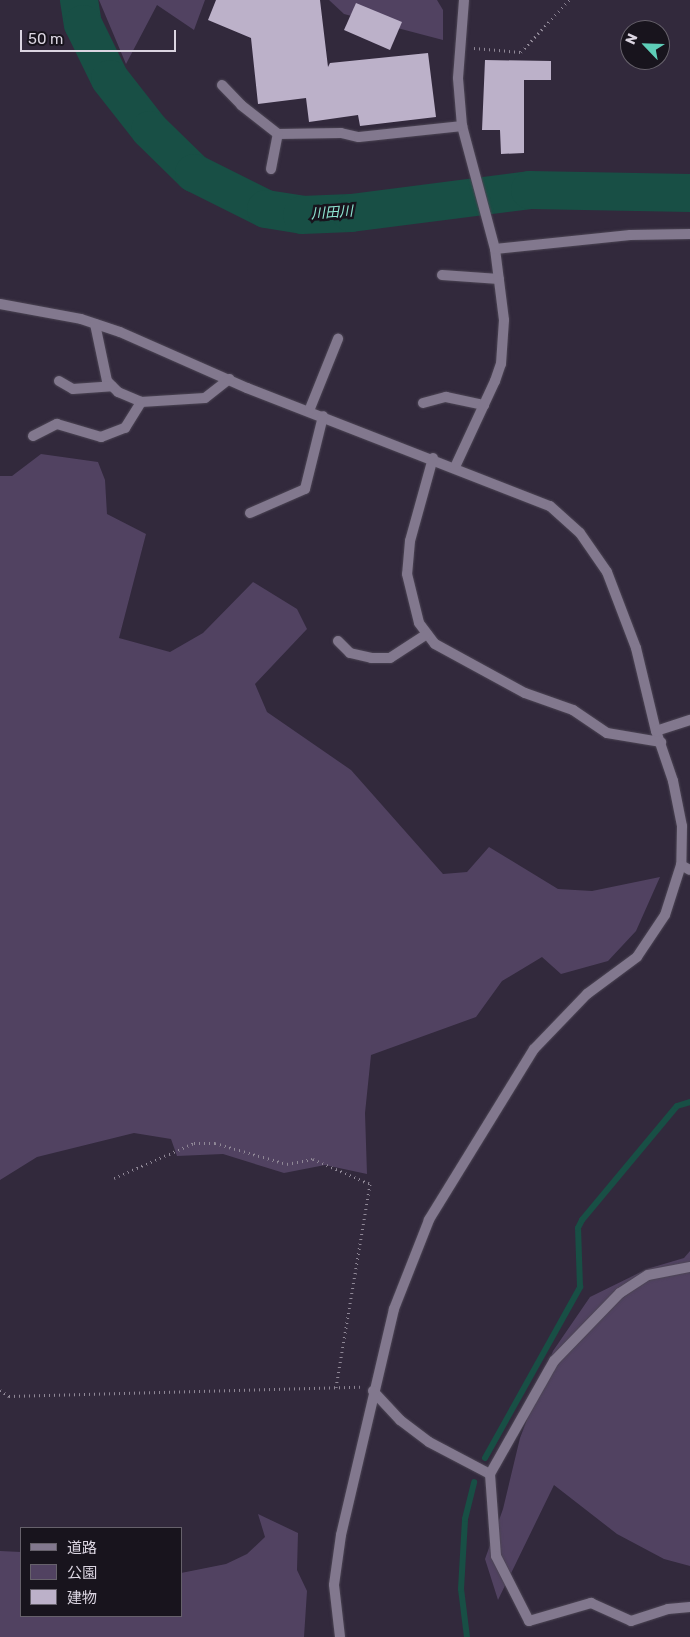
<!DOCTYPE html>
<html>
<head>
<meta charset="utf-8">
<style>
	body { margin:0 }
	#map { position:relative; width:690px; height:1637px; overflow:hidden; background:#32293c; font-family:Rubik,"Noto Sans JP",sans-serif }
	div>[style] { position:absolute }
	.green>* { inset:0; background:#514261 }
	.stream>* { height:6px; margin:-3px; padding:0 3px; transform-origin:3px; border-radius:3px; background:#184f45 }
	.river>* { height:38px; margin:-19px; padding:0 19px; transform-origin:19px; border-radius:19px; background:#184f45 }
	.building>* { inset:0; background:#bcb1c9 }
	.path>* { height:3px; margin-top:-1.5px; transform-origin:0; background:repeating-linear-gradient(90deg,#8f8796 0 1px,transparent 0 5px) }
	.roads { filter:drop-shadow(0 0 1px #4c4554) drop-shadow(0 0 1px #4c4554) }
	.minor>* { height:10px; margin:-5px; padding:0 5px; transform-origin:5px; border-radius:5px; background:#82788e }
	span { translate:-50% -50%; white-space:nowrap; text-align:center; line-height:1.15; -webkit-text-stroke:5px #18141d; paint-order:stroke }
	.water-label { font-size:14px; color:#8fe7d3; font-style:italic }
	.legend { position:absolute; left:20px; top:1527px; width:162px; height:90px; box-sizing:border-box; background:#18141d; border:1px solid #66616b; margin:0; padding:6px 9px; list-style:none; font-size:15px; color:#dbd5e1 }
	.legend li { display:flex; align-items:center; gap:10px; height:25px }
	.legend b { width:25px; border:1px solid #66616b }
	.north { position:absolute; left:620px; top:20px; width:50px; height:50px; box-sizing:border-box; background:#18141d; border:1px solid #66616b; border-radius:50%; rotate:294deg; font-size:14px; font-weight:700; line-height:20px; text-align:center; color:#dbd5e1 }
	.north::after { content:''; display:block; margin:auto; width:18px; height:22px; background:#5eceb8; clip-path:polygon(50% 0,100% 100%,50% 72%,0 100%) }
	.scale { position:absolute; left:20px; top:30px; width:156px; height:22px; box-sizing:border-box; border:2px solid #dbd5e1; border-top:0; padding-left:6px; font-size:15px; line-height:18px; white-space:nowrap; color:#dbd5e1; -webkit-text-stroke:4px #18141d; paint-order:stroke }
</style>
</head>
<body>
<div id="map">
	<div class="green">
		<div style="clip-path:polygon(99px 0,205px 0,194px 30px,157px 5px,126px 64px)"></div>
		<div style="clip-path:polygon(329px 0,437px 0,443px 10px,443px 40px,344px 14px)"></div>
		<div style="clip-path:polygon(41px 454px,98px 462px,105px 480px,107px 514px,146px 534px,119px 638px,170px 652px,203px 633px,253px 582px,297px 609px,307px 629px,255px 684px,267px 712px,351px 770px,443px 874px,467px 872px,489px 847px,558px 889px,592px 891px,660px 877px,636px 931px,608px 961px,561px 974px,542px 957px,502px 981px,476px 1017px,371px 1055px,365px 1113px,367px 1174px,325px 1165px,284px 1173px,223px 1154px,177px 1156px,171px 1139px,134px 1133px,37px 1157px,0 1180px,0 476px,12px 476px)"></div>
		<div style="clip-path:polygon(690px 1251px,690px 1566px,664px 1559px,617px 1534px,554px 1485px,498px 1600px,485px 1559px,503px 1509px,520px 1438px,553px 1351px,590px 1297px,647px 1269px,684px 1258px)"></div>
		<div style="clip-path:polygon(258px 1514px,298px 1533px,297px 1570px,307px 1591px,304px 1637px,0 1637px,0 1551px,21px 1552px,21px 1616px,181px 1616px,181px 1573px,226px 1564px,247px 1554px,265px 1537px)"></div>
	</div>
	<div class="stream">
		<div style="left:485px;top:1458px;width:196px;rotate:-60.9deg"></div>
		<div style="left:580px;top:1287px;width:59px;rotate:-91.9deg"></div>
		<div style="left:578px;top:1228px;width:9px;rotate:-63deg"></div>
		<div style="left:582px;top:1220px;width:148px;rotate:-50.2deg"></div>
		<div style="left:677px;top:1106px;width:14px;rotate:-17deg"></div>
		<div style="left:467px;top:1637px;width:48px;rotate:-97.1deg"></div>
		<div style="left:461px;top:1589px;width:70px;rotate:-86.7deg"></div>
		<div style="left:465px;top:1519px;width:38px;rotate:-76deg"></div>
	</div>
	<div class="river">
		<div style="left:79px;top:0;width:24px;rotate:81deg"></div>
		<div style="left:83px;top:24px;width:61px;rotate:63.9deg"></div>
		<div style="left:110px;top:79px;width:65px;rotate:51.9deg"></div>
		<div style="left:150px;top:130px;width:62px;rotate:44.3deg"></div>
		<div style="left:194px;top:173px;width:80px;rotate:26.6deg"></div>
		<div style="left:266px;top:209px;width:36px;rotate:9deg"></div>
		<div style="left:302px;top:215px;width:49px;rotate:-2.3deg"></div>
		<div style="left:351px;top:213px;width:180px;rotate:-7.3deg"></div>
		<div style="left:530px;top:190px;width:160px;rotate:1.1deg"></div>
	</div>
	<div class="building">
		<div style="clip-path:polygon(216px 0,320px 0,328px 67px,330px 63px,428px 53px,436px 117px,360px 126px,358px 115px,309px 122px,306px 98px,258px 104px,251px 38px,208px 20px)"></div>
		<div style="clip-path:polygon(356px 3px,402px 22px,390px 50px,344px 30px)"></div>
		<div style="clip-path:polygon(485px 60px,551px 61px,551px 80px,524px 80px,524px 153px,501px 154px,500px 130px,482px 130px)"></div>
	</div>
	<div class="path">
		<div style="left:474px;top:48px;width:47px;rotate:4.9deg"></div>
		<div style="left:521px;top:52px;width:71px;rotate:-47.3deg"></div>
		<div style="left:114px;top:1178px;width:87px;rotate:-23.6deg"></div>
		<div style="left:194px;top:1143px;width:21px"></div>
		<div style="left:215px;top:1143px;width:75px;rotate:16.3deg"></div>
		<div style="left:287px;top:1164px;width:26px;rotate:-11deg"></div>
		<div style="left:313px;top:1159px;width:62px;rotate:23.7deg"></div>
		<div style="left:370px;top:1184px;width:206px;rotate:99.5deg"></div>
		<div style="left:0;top:1390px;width:11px;rotate:34deg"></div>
		<div style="left:9px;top:1396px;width:351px;rotate:-1.5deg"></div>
	</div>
	<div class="roads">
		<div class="minor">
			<div style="left:222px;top:85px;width:28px;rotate:46deg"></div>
			<div style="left:241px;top:105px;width:47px;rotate:38.1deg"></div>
			<div style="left:278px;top:134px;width:63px;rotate:-0.9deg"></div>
			<div style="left:341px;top:133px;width:18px;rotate:13deg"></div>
			<div style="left:359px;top:137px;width:104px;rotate:-6.1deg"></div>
			<div style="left:271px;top:169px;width:36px;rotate:-79deg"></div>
			<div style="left:495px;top:249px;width:136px;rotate:-5.9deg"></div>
			<div style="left:630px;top:235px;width:60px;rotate:-1deg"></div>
			<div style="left:442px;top:275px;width:57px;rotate:4deg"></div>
			<div style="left:0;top:304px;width:82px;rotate:10.5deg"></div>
			<div style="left:81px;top:319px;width:41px;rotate:18.4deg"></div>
			<div style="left:120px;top:332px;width:139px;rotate:23.8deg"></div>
			<div style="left:247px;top:388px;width:325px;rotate:21.3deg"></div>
			<div style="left:550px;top:506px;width:40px;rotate:42deg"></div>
			<div style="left:580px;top:533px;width:47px;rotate:55.3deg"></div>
			<div style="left:607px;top:572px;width:81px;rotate:69.1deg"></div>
			<div style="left:636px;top:648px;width:85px;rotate:76.5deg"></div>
			<div style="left:656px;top:731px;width:53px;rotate:71.2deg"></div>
			<div style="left:673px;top:781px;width:46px;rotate:78.7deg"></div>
			<div style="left:682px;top:826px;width:39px;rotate:91deg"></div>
			<div style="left:681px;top:865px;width:52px;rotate:107.7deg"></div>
			<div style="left:665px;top:915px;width:50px;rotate:123.7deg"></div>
			<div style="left:637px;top:957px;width:62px;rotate:143.5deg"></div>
			<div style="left:587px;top:994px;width:76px;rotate:133.9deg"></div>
			<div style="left:534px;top:1049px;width:201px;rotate:121.6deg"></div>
			<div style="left:429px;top:1220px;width:96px;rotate:111.5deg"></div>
			<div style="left:394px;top:1309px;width:232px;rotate:103.2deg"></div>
			<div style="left:341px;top:1535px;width:50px;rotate:98deg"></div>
			<div style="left:334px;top:1585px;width:52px;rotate:83.4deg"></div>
			<div style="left:95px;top:324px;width:58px;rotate:78.1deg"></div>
			<div style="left:107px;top:381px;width:16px;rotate:45deg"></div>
			<div style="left:118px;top:392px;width:25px;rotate:23deg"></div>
			<div style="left:141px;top:402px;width:64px;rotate:-3.6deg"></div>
			<div style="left:205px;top:398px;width:31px;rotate:-38deg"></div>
			<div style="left:59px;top:381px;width:16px;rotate:30deg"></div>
			<div style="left:73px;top:389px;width:39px;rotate:-4deg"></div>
			<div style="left:423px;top:403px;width:24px;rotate:-15deg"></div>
			<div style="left:446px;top:397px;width:39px;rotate:12deg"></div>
			<div style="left:309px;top:411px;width:78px;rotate:-68.1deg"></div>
			<div style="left:33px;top:436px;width:27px;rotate:-27deg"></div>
			<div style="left:57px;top:424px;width:46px;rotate:16.5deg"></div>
			<div style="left:101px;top:437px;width:26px;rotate:-21deg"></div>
			<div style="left:125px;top:428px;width:31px;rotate:-58deg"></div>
			<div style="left:433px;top:458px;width:86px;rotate:105.5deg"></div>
			<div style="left:410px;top:541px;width:33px;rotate:95deg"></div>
			<div style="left:407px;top:574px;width:50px;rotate:76.2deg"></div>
			<div style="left:419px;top:623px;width:26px;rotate:53deg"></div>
			<div style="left:435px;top:644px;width:102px;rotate:28.6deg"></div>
			<div style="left:525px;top:693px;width:51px;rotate:19.5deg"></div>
			<div style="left:573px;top:710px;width:41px;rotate:34.1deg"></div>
			<div style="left:607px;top:733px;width:55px;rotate:9.5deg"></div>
			<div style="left:455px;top:467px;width:95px;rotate:-65.1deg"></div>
			<div style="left:495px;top:381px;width:18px;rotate:-71deg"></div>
			<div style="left:501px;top:364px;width:44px;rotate:-86.1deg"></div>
			<div style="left:504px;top:320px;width:72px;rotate:-97.2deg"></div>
			<div style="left:495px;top:249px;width:127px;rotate:-105deg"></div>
			<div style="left:462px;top:126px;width:48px;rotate:-94.8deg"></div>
			<div style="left:458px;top:78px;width:78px;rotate:-85.6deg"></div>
			<div style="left:250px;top:513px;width:60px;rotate:-23.6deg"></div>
			<div style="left:305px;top:489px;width:75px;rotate:-76.1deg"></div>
			<div style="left:338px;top:641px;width:17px;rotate:45deg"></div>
			<div style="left:350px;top:653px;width:22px;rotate:13deg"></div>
			<div style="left:371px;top:658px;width:19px"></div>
			<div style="left:390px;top:658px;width:44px;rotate:-33deg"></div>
			<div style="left:656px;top:731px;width:36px;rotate:-18deg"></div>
			<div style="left:681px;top:865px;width:10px;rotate:29deg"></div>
			<div style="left:373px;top:1391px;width:40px;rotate:47deg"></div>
			<div style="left:400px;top:1420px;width:36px;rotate:37deg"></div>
			<div style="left:429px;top:1442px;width:69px;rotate:27.7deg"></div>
			<div style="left:490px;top:1474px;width:82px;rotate:85.8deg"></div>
			<div style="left:496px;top:1556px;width:73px;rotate:63.1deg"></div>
			<div style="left:529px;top:1621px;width:65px;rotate:-16.2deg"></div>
			<div style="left:591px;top:1603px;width:44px;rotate:24.2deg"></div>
			<div style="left:631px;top:1621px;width:39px;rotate:-18deg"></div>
			<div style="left:668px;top:1609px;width:22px;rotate:-5deg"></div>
			<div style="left:490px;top:1474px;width:130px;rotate:-60.5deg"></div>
			<div style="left:554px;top:1361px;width:95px;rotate:-45.9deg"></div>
			<div style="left:620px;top:1293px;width:33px;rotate:-33deg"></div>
			<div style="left:648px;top:1275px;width:43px;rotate:-10.8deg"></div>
		</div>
	</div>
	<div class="water-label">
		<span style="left:332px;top:213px;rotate:-4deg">川田川</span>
	</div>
	<ul class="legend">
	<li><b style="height:6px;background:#82788e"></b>道路</li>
	<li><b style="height:14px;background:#514261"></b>公園</li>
	<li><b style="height:14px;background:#bcb1c9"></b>建物</li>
	</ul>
	<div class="north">N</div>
	<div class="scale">50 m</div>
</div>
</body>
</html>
